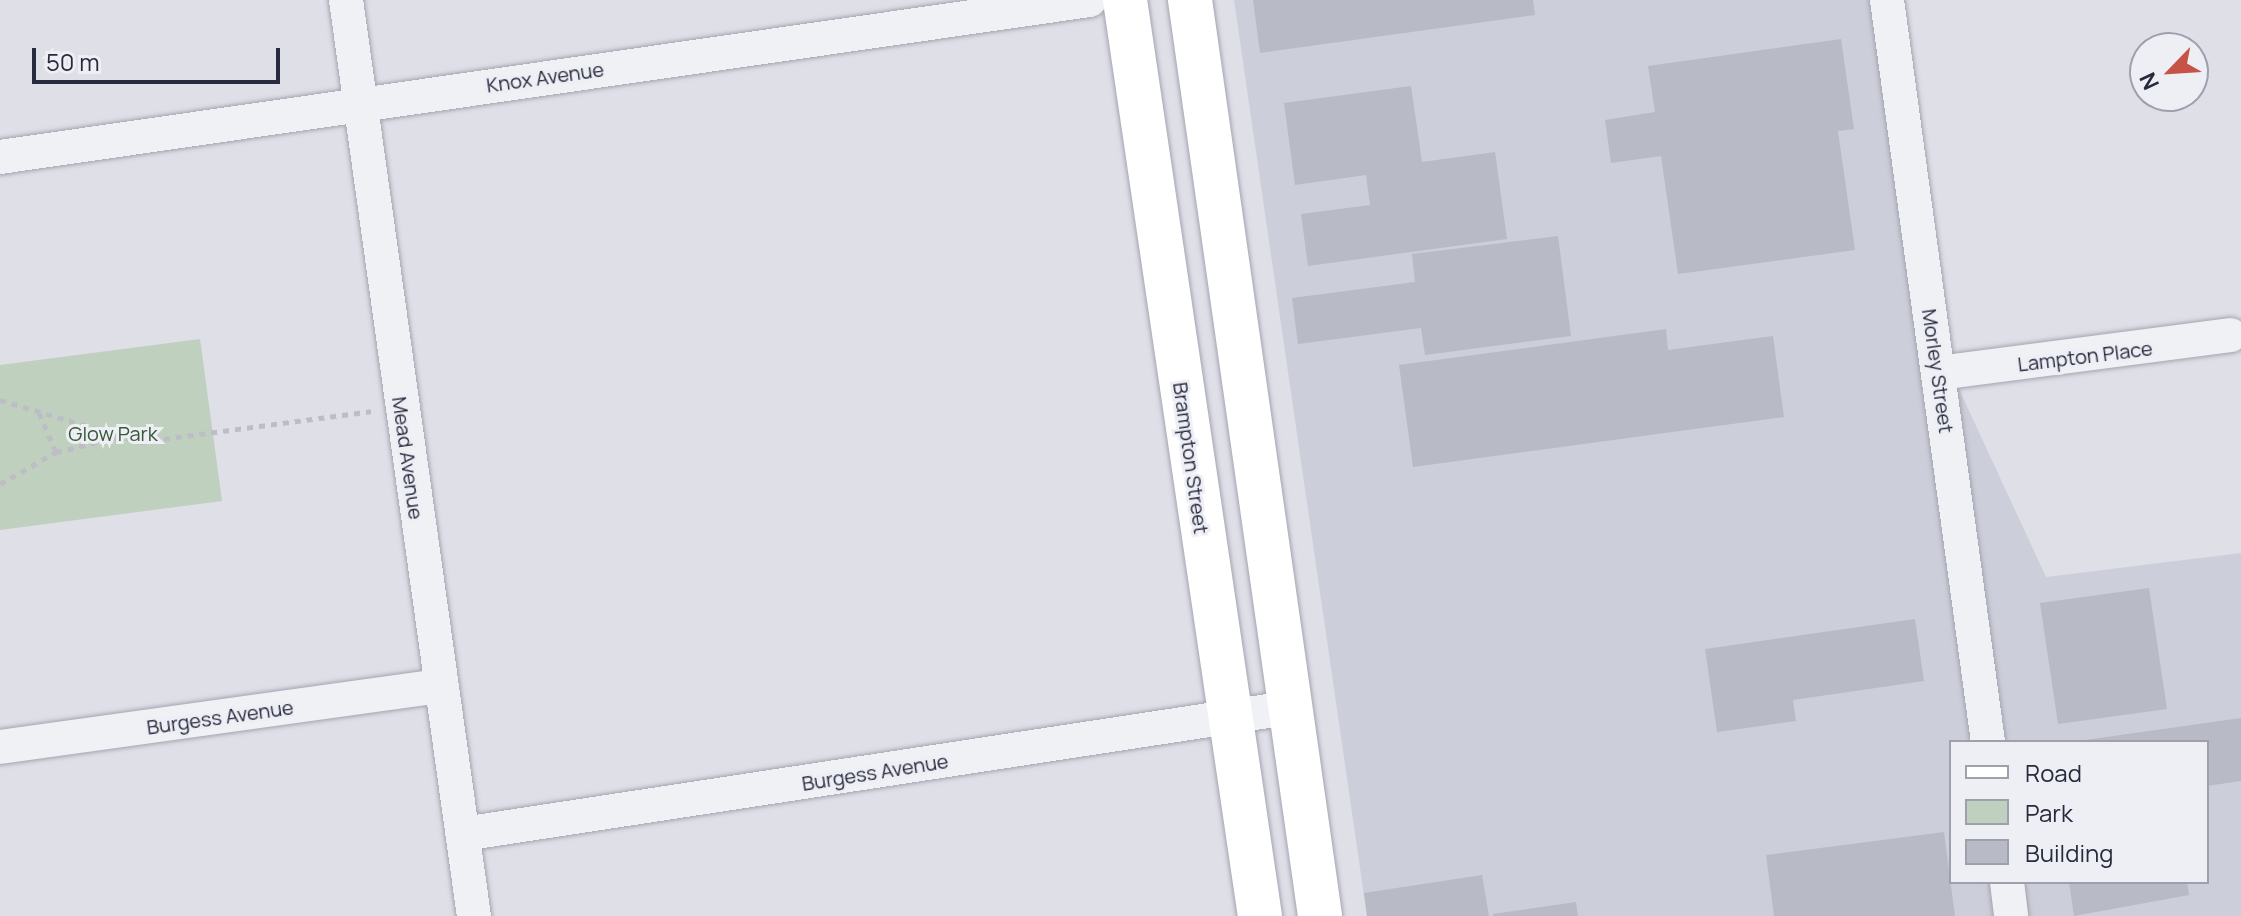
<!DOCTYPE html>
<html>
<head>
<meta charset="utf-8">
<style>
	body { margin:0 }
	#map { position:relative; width:2241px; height:916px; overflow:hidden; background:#dedfe7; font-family:Manrope,sans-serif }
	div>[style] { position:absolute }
	.built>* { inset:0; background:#ccced9 }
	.green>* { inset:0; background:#c0d0bf }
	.building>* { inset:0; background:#b8bac6 }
	.path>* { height:5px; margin-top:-2.5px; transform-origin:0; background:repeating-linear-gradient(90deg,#bcbdc5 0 6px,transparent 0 12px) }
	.roads { filter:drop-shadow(0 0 2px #a4a5b1) drop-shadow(0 0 2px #a4a5b1) }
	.street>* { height:34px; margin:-17px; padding:0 17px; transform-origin:17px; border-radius:17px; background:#f0f1f5 }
	.secondary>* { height:44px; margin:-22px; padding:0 22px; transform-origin:22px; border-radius:22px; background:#fff }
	span { translate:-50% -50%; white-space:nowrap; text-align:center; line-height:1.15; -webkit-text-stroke:6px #edeff5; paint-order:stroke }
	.street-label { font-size:20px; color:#282a3d }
	.park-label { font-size:20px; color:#365838 }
	.legend { position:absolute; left:1949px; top:740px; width:260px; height:144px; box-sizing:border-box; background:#edeff5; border:2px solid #9ea0ab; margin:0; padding:10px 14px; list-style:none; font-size:24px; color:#282a3d }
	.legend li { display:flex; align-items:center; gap:16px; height:40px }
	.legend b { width:40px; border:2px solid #9ea0ab }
	.north { position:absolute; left:2129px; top:32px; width:80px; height:80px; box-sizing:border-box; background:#edeff5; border:2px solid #9ea0ab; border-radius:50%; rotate:245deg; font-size:22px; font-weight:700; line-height:32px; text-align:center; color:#282a3d }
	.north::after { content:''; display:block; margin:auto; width:28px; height:36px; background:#c75347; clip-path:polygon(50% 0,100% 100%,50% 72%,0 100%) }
	.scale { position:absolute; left:32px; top:48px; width:248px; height:36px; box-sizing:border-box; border:4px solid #282a3d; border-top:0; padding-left:10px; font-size:24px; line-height:28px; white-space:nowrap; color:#282a3d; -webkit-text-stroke:6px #edeff5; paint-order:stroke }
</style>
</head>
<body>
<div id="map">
	<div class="built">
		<div style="clip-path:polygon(evenodd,1234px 0,1875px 0,1927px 320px,2046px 577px,2241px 553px,2241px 916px,1367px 916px,1234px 0,1951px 742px,2207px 742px,2207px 882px,1951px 882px,1951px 742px)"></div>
	</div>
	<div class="green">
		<div style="clip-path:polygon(200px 339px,222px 501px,0 530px,0 365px)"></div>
	</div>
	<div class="building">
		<div style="clip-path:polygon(1253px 0,1533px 0,1535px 15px,1260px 53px)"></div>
		<div style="clip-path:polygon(1841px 39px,1854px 129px,1838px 131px,1855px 250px,1678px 274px,1661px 156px,1611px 163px,1605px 120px,1655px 112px,1648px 66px)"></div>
		<div style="clip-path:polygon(1411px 86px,1422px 162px,1495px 152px,1507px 239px,1308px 266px,1301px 214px,1370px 205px,1366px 175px,1295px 185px,1284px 103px)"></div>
		<div style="clip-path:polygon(1558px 236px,1571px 336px,1425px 355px,1421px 328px,1298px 344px,1292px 298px,1415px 282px,1412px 254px)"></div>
		<div style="clip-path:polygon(1666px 329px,1668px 350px,1773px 336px,1784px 417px,1413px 467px,1399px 365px)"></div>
		<div style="clip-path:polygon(2149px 588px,2167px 709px,2058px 724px,2040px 603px)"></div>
		<div style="clip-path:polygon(1915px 619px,1924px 681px,1793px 700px,1796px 721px,1717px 732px,1705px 649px)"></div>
		<div style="clip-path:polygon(2241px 718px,2241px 781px,2207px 786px,2207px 742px,2071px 742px)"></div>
		<div style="clip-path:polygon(1944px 832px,1955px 916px,1774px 916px,1766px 855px)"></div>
		<div style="clip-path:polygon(1482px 875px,1489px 916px,1367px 916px,1364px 893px)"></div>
		<div style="clip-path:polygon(2069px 882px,2187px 882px,2189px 895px,2074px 916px)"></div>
		<div style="clip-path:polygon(1576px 902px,1578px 916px,1493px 916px,1493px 914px)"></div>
	</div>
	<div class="path">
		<div style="left:0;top:400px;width:146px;rotate:16.7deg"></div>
		<div style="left:140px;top:442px;width:233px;rotate:-7.6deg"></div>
		<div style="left:39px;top:413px;width:43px;rotate:66.4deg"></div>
		<div style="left:0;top:484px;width:64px;rotate:-29.7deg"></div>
		<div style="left:56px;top:452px;width:65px;rotate:-13.4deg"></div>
	</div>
	<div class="roads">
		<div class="street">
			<div style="left:346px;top:0;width:925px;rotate:82.05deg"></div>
			<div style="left:1887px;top:0;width:749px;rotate:82.25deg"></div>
			<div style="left:0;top:157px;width:1101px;rotate:-8.2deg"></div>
			<div style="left:1939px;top:373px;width:294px;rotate:-7.4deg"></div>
			<div style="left:0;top:747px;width:444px;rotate:-7.9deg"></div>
			<div style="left:463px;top:834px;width:834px;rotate:-8.69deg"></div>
			<div style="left:2007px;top:882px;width:34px;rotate:83deg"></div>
		</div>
		<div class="secondary">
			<div style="left:1125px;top:0;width:926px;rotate:81.62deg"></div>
			<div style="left:1190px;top:0;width:925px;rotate:81.92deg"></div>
		</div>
	</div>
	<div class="street-label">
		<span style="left:545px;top:77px;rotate:-8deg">Knox Avenue</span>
		<span style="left:2085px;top:356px;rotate:-7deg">Lampton Place</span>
		<span style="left:1938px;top:371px;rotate:82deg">Morley Street</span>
		<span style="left:408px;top:458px;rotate:82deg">Mead Avenue</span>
		<span style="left:1191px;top:458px;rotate:82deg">Brampton Street</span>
		<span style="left:220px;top:717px;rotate:-8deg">Burgess Avenue</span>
		<span style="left:875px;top:772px;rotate:-9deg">Burgess Avenue</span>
	</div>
	<div class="park-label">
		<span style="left:113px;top:433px">Glow Park</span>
	</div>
	<ul class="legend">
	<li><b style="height:10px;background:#fff"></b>Road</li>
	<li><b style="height:22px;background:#c0d0bf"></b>Park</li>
	<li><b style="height:22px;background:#b8bac6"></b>Building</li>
	</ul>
	<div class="north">N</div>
	<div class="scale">50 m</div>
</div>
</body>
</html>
